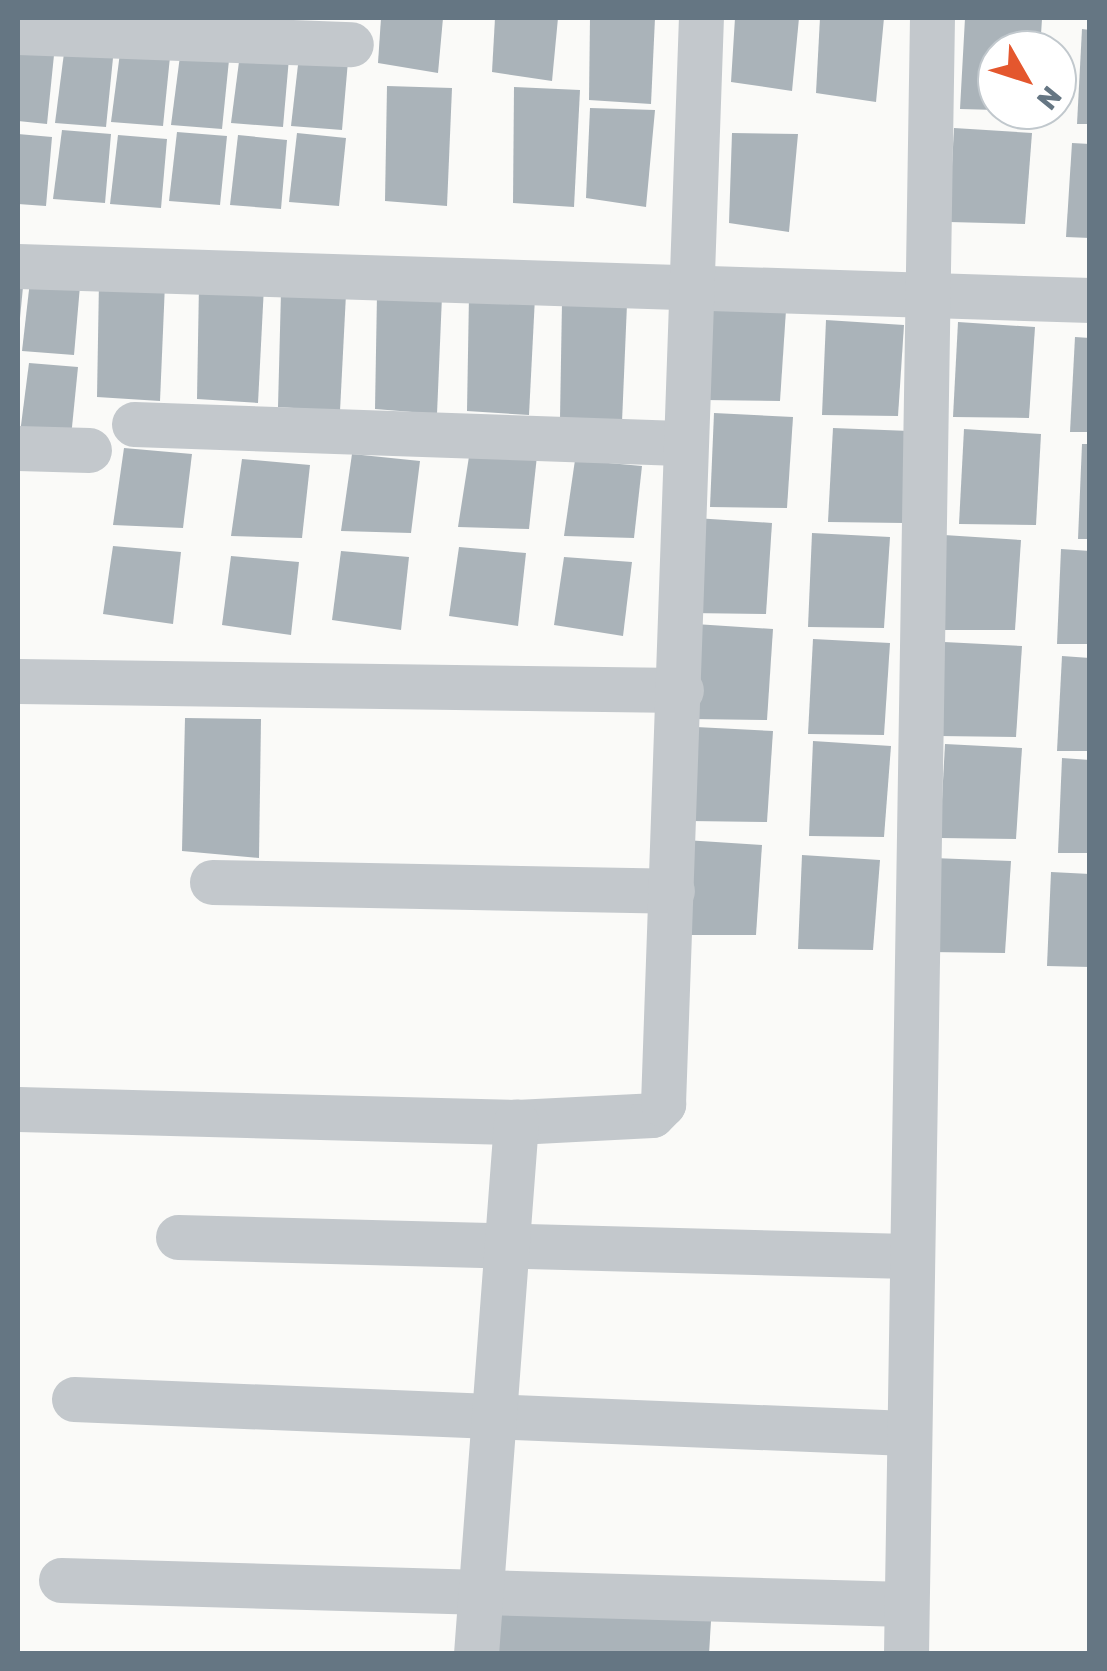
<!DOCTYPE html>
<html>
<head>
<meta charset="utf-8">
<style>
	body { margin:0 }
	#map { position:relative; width:1107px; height:1671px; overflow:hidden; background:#fafaf8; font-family:Rubik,sans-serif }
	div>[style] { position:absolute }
	.building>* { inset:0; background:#aab3b9 }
	.street>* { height:45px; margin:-22.5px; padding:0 22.5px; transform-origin:22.5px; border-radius:22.5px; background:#c3c8cc }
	span { translate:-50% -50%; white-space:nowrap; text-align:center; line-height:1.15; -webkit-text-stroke:10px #fff; paint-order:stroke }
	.frame { position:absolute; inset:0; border:20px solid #657683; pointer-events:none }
	.north { position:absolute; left:977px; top:30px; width:100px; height:100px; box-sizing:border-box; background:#fff; border:2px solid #c1c8cd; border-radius:50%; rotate:129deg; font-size:28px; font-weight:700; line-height:40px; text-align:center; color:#657683 }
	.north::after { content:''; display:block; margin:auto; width:35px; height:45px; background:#e4572e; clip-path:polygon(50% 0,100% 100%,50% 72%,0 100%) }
</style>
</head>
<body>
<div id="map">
	<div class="building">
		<div style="clip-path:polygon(381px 18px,443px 18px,438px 73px,378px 63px)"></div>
		<div style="clip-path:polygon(495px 18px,558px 18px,552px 81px,492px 72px)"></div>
		<div style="clip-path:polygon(590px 18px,655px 18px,651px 104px,589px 100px)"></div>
		<div style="clip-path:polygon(735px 18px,799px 18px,792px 91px,731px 82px)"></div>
		<div style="clip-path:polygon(820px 18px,884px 18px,876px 102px,816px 93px)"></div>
		<div style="clip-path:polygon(965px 18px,1042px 19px,1040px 50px,997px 50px,997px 110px,960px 109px)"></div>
		<div style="clip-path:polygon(1082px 29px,1090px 30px,1090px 124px,1077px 124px)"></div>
		<div style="clip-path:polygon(18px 52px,54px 55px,47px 124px,18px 121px)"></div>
		<div style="clip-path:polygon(64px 53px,113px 58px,106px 127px,55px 123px)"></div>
		<div style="clip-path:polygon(120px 53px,170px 57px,163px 126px,111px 122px)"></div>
		<div style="clip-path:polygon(240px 54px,289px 58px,283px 127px,231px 123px)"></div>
		<div style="clip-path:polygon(180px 56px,229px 60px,222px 129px,171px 125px)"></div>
		<div style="clip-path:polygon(299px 56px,348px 61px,342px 130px,291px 126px)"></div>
		<div style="clip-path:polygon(387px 86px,452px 88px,447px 206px,385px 201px)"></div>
		<div style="clip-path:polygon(514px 87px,580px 90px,574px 207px,513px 203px)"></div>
		<div style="clip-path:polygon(590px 108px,655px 110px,646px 207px,586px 198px)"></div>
		<div style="clip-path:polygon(954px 128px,1032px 133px,1025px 224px,949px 222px)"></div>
		<div style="clip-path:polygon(62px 130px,111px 134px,105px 203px,53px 199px)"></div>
		<div style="clip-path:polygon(177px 132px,227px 136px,220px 205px,169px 201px)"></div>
		<div style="clip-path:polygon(297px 133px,346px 138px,339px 206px,289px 202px)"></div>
		<div style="clip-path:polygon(732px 133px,798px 134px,789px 232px,729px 223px)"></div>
		<div style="clip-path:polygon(18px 134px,52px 137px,46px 206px,18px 204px)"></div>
		<div style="clip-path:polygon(118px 135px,167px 139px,161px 208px,110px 204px)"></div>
		<div style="clip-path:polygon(238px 135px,287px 140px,281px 209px,230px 205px)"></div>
		<div style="clip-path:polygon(1072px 143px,1090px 144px,1090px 238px,1066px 237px)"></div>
		<div style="clip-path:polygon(30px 281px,80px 286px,74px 355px,22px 351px)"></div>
		<div style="clip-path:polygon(99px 281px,165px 284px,160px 401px,97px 397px)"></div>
		<div style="clip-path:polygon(199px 284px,264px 286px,258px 403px,197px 399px)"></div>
		<div style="clip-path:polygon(18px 286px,23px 287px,20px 318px,18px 318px)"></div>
		<div style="clip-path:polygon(281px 292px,346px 294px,340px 411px,278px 407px)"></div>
		<div style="clip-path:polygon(377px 294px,442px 296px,437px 414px,375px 409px)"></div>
		<div style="clip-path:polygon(469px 295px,535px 297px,529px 415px,467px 411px)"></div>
		<div style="clip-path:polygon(562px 302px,627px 304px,622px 422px,560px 418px)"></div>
		<div style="clip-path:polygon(708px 306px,786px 310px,780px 401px,704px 400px)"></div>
		<div style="clip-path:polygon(826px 320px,904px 325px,898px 416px,822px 415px)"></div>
		<div style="clip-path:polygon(958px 322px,1035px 327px,1029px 418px,953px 417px)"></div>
		<div style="clip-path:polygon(1075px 337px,1090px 338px,1090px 432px,1070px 432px)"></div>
		<div style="clip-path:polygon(29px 363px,78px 367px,71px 437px,20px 433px)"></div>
		<div style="clip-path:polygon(714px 413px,793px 417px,787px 508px,710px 507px)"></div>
		<div style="clip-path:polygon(833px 428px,910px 431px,904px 523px,828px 522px)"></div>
		<div style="clip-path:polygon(964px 429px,1041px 434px,1036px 525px,959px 524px)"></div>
		<div style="clip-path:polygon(1082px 444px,1090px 444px,1090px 539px,1078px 539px)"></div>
		<div style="clip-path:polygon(124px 448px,192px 454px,183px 528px,113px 525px)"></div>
		<div style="clip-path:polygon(470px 450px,537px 456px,529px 529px,458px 527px)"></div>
		<div style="clip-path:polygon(352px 454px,420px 461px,411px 533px,341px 531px)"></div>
		<div style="clip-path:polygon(242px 459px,310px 465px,302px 538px,231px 536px)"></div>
		<div style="clip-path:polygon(575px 460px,642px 466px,634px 538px,564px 536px)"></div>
		<div style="clip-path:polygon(695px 518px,772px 523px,766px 614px,689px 613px)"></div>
		<div style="clip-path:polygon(812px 533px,890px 537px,884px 628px,808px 627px)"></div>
		<div style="clip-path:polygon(944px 535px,1021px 540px,1015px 630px,939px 630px)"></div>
		<div style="clip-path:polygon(113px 546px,181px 552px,173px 624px,103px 614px)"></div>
		<div style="clip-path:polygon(459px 547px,526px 553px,518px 626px,449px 616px)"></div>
		<div style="clip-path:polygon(1061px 549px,1090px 551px,1090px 644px,1057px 644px)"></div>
		<div style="clip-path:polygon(341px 551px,409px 557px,401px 630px,332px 620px)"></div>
		<div style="clip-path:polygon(231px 556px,299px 562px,291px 635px,222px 625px)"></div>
		<div style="clip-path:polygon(564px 557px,632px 562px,623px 636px,554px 625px)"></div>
		<div style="clip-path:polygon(695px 624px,773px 629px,767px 720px,690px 719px)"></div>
		<div style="clip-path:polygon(813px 639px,890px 643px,884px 735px,808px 734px)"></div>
		<div style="clip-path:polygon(944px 642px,1022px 646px,1016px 737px,939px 736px)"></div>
		<div style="clip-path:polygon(1062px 656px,1090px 658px,1090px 751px,1057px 751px)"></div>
		<div style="clip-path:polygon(185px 718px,261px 719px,259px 858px,182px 851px)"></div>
		<div style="clip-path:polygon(696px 727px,773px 731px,767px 822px,690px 821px)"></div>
		<div style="clip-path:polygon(813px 741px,891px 746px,884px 837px,809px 836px)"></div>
		<div style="clip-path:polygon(945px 744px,1022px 748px,1016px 839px,940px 838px)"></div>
		<div style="clip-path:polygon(1062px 758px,1090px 760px,1090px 853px,1058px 853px)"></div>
		<div style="clip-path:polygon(685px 840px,762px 845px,756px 935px,680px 935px)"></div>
		<div style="clip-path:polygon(802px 855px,880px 860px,873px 950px,798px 949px)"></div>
		<div style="clip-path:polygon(933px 858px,1011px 861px,1005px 953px,929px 952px)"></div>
		<div style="clip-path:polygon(1051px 872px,1090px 874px,1090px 967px,1047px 966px)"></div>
		<div style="clip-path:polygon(492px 1606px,711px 1621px,709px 1654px,488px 1654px)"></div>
	</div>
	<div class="street">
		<div style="left:18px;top:32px;width:333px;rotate:2.1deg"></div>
		<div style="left:18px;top:266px;width:1073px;rotate:1.82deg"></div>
		<div style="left:134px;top:424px;width:546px;rotate:1.99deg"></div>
		<div style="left:18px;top:448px;width:71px;rotate:1.6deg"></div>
		<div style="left:18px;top:681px;width:663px;rotate:0.78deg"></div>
		<div style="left:212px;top:882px;width:460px;rotate:1.1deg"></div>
		<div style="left:18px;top:1109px;width:498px;rotate:1.5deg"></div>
		<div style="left:516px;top:1122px;width:136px;rotate:-2.9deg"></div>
		<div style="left:652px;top:1115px;width:16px;rotate:-45deg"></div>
		<div style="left:663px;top:1104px;width:1087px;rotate:-88deg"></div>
		<div style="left:178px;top:1237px;width:730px;rotate:1.49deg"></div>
		<div style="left:74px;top:1399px;width:834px;rotate:2.34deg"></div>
		<div style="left:61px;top:1580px;width:845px;rotate:1.63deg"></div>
		<div style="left:476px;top:1654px;width:534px;rotate:-85.7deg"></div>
		<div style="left:906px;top:1654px;width:1636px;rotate:-89.09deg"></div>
	</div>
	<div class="frame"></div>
	<div class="north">N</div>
</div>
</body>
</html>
